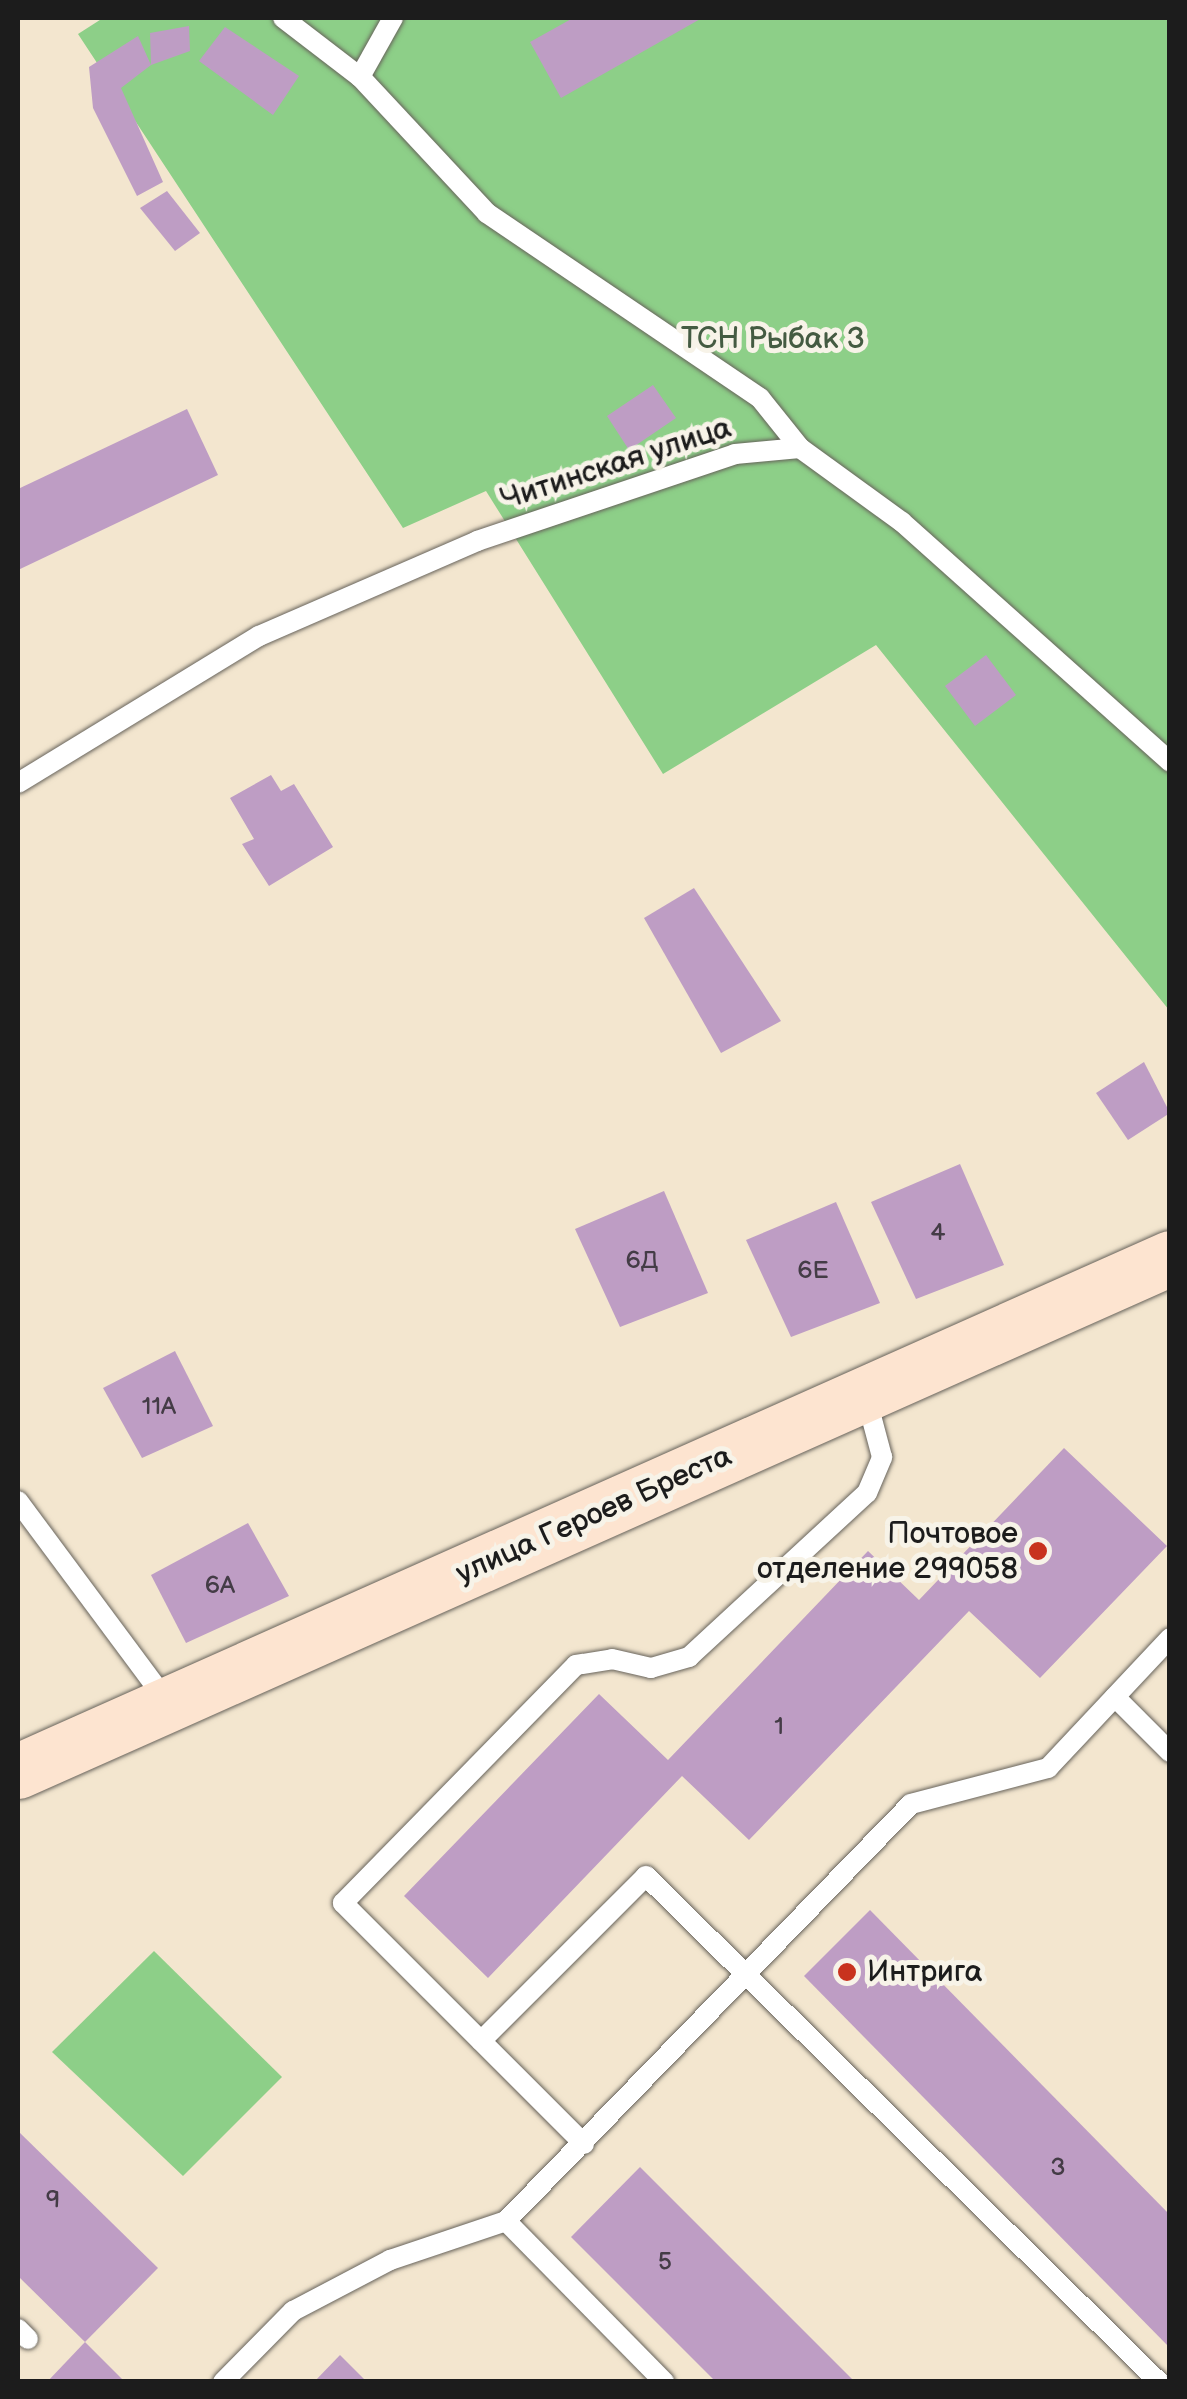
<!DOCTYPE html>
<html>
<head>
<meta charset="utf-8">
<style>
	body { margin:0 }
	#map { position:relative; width:1187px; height:2399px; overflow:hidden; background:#f3e6cf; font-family:"Balsamiq Sans",sans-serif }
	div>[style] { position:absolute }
	.green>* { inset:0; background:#8dcf88 }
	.building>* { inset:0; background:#be9dc4 }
	.roads { filter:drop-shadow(0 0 2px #67635b) drop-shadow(0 0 2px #67635b) }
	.lane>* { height:20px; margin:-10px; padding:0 10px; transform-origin:10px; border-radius:10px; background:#fff }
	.secondary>* { height:55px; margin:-27.5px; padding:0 27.5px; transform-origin:27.5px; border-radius:27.5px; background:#fde4d0 }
	.dots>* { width:28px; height:28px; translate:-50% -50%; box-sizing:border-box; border:5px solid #f7f3e8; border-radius:50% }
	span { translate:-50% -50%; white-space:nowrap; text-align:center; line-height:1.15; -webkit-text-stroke:10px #f7f3e8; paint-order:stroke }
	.number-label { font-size:25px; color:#443c46 }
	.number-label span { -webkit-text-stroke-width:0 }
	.park-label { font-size:30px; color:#445b42 }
	.street-label { font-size:30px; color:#1c1c1c }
	.poi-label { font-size:30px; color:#1c1c1c }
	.right { translate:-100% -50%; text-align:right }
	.left { translate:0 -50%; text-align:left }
	.frame { position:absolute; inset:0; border:20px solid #1c1c1c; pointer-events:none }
</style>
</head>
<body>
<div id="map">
	<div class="green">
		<div style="clip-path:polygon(103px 18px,1169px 18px,1169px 1010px,876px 645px,663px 774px,486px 491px,403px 528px,78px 34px)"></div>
		<div style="clip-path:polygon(154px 1951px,282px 2077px,183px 2176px,52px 2052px)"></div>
	</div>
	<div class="building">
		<div style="clip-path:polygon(573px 18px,702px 18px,561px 98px,530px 42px)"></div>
		<div style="clip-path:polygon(189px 26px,190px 51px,151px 65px,150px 33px)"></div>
		<div style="clip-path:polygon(225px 27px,299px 76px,273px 115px,199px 61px)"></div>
		<div style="clip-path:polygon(138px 36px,151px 65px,121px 88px,163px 182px,137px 196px,93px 108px,89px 67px)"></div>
		<div style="clip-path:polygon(167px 191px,200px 233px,175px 251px,140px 208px)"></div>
		<div style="clip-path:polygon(653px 385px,676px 418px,629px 450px,607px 416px)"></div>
		<div style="clip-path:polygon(187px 409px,218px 475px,18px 570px,18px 489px)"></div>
		<div style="clip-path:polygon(986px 655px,1016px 695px,975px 726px,945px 686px)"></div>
		<div style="clip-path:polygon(271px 775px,281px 791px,294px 784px,333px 847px,269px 886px,242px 844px,254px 839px,230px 798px)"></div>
		<div style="clip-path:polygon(694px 888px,781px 1021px,721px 1053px,644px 918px)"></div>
		<div style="clip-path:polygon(1144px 1062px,1170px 1113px,1128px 1140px,1096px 1093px)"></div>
		<div style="clip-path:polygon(960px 1164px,1004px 1265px,916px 1299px,871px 1202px)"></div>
		<div style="clip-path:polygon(664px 1191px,708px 1293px,620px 1327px,575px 1229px)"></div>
		<div style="clip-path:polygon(836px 1202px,880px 1303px,791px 1337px,746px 1240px)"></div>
		<div style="clip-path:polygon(175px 1351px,213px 1426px,142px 1458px,103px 1388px)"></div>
		<div style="clip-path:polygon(1064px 1448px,1167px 1546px,1040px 1678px,969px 1611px,749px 1840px,682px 1776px,488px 1978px,404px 1896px,599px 1694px,668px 1760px,868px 1551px,919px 1600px)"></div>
		<div style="clip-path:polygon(248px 1523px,289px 1596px,186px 1643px,151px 1575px)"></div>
		<div style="clip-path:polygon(870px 1910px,1170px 2215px,1170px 2348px,804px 1976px)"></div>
		<div style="clip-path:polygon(18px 2131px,158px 2268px,85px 2342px,18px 2276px)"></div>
		<div style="clip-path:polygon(640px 2167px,855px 2382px,716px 2382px,571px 2237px)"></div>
		<div style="clip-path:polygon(85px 2342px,125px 2382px,47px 2382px)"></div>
		<div style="clip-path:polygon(340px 2355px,367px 2382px,314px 2382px)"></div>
	</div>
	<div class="roads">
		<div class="lane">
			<div style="left:360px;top:77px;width:68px;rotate:-60.8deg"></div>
			<div style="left:800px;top:448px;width:126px;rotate:36deg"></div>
			<div style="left:902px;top:522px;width:360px;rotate:41.8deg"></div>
			<div style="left:18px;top:783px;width:282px;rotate:-31.4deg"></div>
			<div style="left:259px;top:636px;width:238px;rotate:-23.5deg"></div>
			<div style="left:477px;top:541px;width:272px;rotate:-18.6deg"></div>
			<div style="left:735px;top:454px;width:65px;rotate:-5.3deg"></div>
			<div style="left:800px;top:448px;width:64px;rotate:-128.7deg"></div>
			<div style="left:760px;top:398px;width:330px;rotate:-145.9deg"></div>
			<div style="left:487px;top:213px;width:186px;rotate:-133deg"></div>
			<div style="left:360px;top:77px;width:97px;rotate:-142.5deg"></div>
			<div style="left:18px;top:1501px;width:248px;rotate:53.4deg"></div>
			<div style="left:1115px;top:1697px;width:78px;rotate:45deg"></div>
			<div style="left:481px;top:2041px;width:233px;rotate:-45deg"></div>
			<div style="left:646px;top:1876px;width:721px;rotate:44.61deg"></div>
			<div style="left:584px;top:2144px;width:341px;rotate:-135deg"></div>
			<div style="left:343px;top:1903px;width:333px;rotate:-45.6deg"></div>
			<div style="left:576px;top:1665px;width:36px;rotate:-9deg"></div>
			<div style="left:612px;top:1659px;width:40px;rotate:13deg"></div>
			<div style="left:651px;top:1668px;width:40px;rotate:-16deg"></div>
			<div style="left:689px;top:1657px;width:242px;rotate:-42.7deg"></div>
			<div style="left:867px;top:1493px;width:39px;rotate:-67deg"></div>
			<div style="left:882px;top:1457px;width:62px;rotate:-104.9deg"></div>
			<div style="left:506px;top:2221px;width:226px;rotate:45.5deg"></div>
			<div style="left:18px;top:2329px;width:14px;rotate:45deg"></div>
			<div style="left:223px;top:2382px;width:100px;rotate:-45.4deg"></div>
			<div style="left:293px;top:2311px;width:110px;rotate:-27.7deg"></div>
			<div style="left:390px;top:2260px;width:122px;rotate:-18.6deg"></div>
			<div style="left:506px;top:2221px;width:581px;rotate:-45.84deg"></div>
			<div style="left:911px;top:1804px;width:142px;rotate:-14.7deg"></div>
			<div style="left:1048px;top:1768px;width:178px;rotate:-46.8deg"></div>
		</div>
		<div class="secondary">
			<div style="left:18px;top:1771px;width:1261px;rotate:-24deg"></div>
		</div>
	</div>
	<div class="dots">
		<div style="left:1038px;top:1551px;background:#c8321e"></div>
		<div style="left:847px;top:1972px;background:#c8321e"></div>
	</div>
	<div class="number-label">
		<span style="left:938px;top:1233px">4</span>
		<span style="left:642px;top:1261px">6Д</span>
		<span style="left:813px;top:1271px">6Е</span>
		<span style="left:159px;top:1407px">11А</span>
		<span style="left:220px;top:1586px">6А</span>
		<span style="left:779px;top:1727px">1</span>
		<span style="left:1058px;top:2168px">3</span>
		<span style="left:53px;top:2200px">9</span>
		<span style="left:665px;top:2262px">5</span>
	</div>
	<div class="park-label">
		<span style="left:773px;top:339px">ТСН Рыбак 3</span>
	</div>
	<div class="street-label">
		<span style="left:616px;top:464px;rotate:-18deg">Читинская улица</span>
		<span style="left:594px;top:1515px;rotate:-24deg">улица Героев Бреста</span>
	</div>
	<div class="poi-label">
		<span class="right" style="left:1018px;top:1551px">Почтовое<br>отделение 299058</span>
		<span class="left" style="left:867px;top:1972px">Интрига</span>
	</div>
	<div class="frame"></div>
</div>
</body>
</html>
